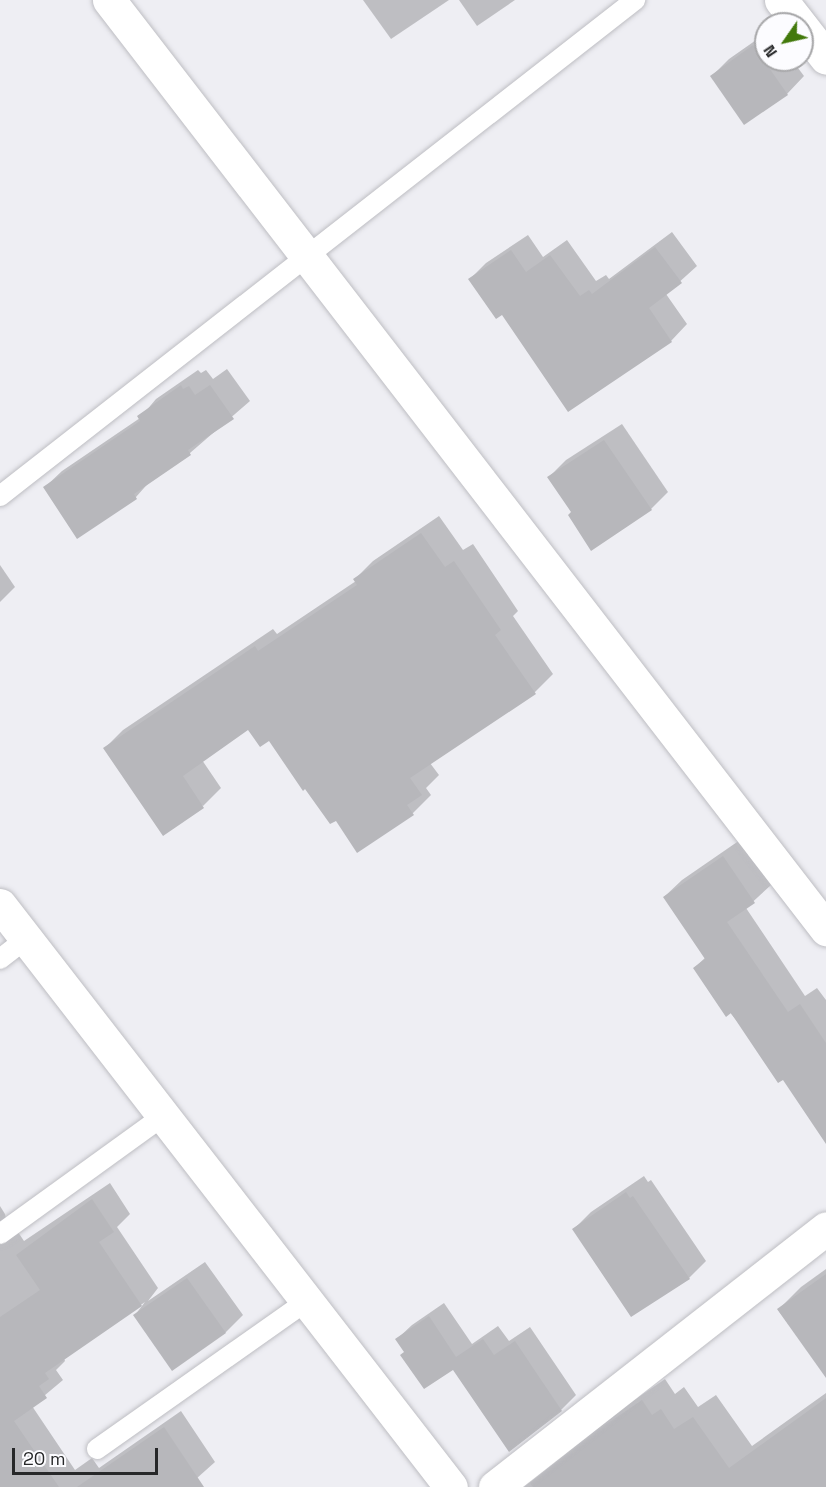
<!DOCTYPE html>
<html>
<head>
<meta charset="utf-8">
<style>
	body { margin:0 }
	#map { position:relative; width:826px; height:1487px; overflow:hidden; background:#eeeef3; font-family:"Space Grotesk",sans-serif }
	div>[style] { position:absolute }
	.shadow>* { inset:0; background:#0003 }
	.building>* { inset:0; background:#b7b7bb }
	.roads { filter:drop-shadow(0 0 2px #bebec3) drop-shadow(0 0 2px #bebec3) }
	.lane>* { height:20px; margin:-10px; padding:0 10px; transform-origin:10px; border-radius:10px; background:#fff }
	.street>* { height:33px; margin:-16.5px; padding:0 16.5px; transform-origin:16.5px; border-radius:16.5px; background:#fff }
	span { translate:-50% -50%; white-space:nowrap; text-align:center; line-height:1.15; -webkit-text-stroke:4.5px #fcfcff; paint-order:stroke }
	.north { position:absolute; left:754px; top:12px; width:60px; height:60px; box-sizing:border-box; background:#fcfcff; border:2px solid #a7a7a9; border-radius:50%; rotate:236deg; font-size:16px; font-weight:700; line-height:24px; text-align:center; color:#272829 }
	.north::after { content:''; display:block; margin:auto; width:21px; height:27px; background:#42790b; clip-path:polygon(50% 0,100% 100%,50% 72%,0 100%) }
	.scale { position:absolute; left:12px; top:1448px; width:146px; height:27px; box-sizing:border-box; border:3px solid #272829; border-top:0; padding-left:8px; font-size:18px; line-height:21px; white-space:nowrap; color:#272829; -webkit-text-stroke:4px #fcfcff; paint-order:stroke }
</style>
</head>
<body>
<div id="map">
	<div class="shadow">
		<div style="clip-path:polygon(363px 0,449px 0,391px 39px)"></div>
		<div style="clip-path:polygon(459px 0,515px 0,477px 26px)"></div>
		<div style="clip-path:polygon(766px 33px,766px 60px,792px 60px,804px 76px,787px 94px,744px 123px,712px 76px,729px 59px)"></div>
		<div style="clip-path:polygon(672px 232px,697px 266px,666px 294px,687px 324px,671px 341px,503px 313px,470px 279px,486px 263px,528px 235px,543px 257px,567px 240px,596px 281px,606px 275px,609px 279px)"></div>
		<div style="clip-path:polygon(227px 369px,250px 401px,190px 453px,152px 479px,136px 497px,44px 488px,62px 471px,140px 418px,156px 399px,198px 370px,201px 373px,206px 370px,213px 379px)"></div>
		<div style="clip-path:polygon(622px 424px,668px 492px,651px 509px,572px 512px,549px 477px,566px 460px)"></div>
		<div style="clip-path:polygon(439px 516px,463px 550px,473px 544px,518px 611px,513px 616px,553px 674px,535px 692px,430px 763px,439px 775px,426px 788px,431px 795px,413px 813px,336px 819px,306px 787px,270px 739px,248px 728px,202px 760px,221px 788px,203px 806px,105px 748px,123px 730px,273px 629px,277px 634px,356px 581px,355px 579px,373px 561px)"></div>
		<div style="clip-path:polygon(0 565px,15px 587px,0 602px)"></div>
		<div style="clip-path:polygon(740px 840px,771px 885px,746px 908px,805px 996px,817px 988px,826px 1000px,826px 1113px,783px 1078px,694px 968px,706px 957px,664px 897px,682px 880px)"></div>
		<div style="clip-path:polygon(644px 1176px,648px 1182px,651px 1180px,706px 1261px,689px 1278px,574px 1229px,591px 1212px)"></div>
		<div style="clip-path:polygon(110px 1183px,130px 1214px,117px 1227px,158px 1288px,148px 1301px,205px 1262px,243px 1315px,226px 1332px,172px 1369px,135px 1315px,145px 1302px,64px 1358px,65px 1361px,56px 1370px,63px 1380px,32px 1406px,75px 1470px,92px 1458px,99px 1468px,181px 1411px,215px 1462px,187px 1487px,0 1487px,0 1206px,5px 1214px,7px 1224px,16px 1229px,24px 1241px)"></div>
		<div style="clip-path:polygon(826px 1269px,826px 1375px,778px 1310px,801px 1287px)"></div>
		<div style="clip-path:polygon(444px 1303px,472px 1344px,498px 1326px,509px 1341px,530px 1327px,576px 1395px,561px 1410px,406px 1352px,397px 1339px,412px 1325px)"></div>
		<div style="clip-path:polygon(665px 1379px,675px 1394px,684px 1387px,698px 1407px,716px 1395px,752px 1446px,826px 1393px,826px 1487px,524px 1487px,627px 1405px)"></div>
	</div>
	<div class="building">
		<div style="clip-path:polygon(753px 45px,788px 95px,744px 125px,710px 76px)"></div>
		<div style="clip-path:polygon(655px 247px,682px 283px,649px 308px,672px 342px,568px 412px,502px 315px,496px 319px,468px 279px,511px 250px,526px 272px,550px 255px,580px 296px,589px 290px,592px 294px)"></div>
		<div style="clip-path:polygon(181px 385px,183px 389px,189px 386px,195px 395px,210px 385px,234px 419px,188px 450px,191px 455px,134px 494px,137px 499px,77px 539px,43px 487px,140px 421px,137px 416px)"></div>
		<div style="clip-path:polygon(604px 440px,652px 510px,591px 551px,568px 515px,571px 512px,547px 477px)"></div>
		<div style="clip-path:polygon(421px 533px,445px 567px,454px 561px,501px 630px,495px 635px,536px 694px,410px 778px,422px 795px,407px 805px,414px 815px,357px 853px,336px 821px,330px 824px,305px 789px,303px 791px,269px 741px,260px 747px,248px 730px,183px 776px,204px 808px,163px 836px,103px 748px,255px 646px,258px 651px,357px 585px,353px 579px)"></div>
		<div style="clip-path:polygon(723px 856px,755px 903px,727px 922px,788px 1012px,800px 1004px,826px 1043px,826px 1144px,783px 1080px,778px 1083px,731px 1013px,726px 1017px,693px 968px,705px 959px,663px 897px)"></div>
		<div style="clip-path:polygon(626px 1192px,630px 1198px,633px 1196px,690px 1279px,631px 1317px,572px 1229px)"></div>
		<div style="clip-path:polygon(92px 1199px,114px 1232px,99px 1242px,142px 1306px,45px 1373px,49px 1379px,39px 1386px,47px 1398px,14px 1421px,59px 1487px,0 1487px,0 1317px,40px 1290px,16px 1255px)"></div>
		<div style="clip-path:polygon(826px 1274px,826px 1378px,777px 1309px)"></div>
		<div style="clip-path:polygon(187px 1278px,226px 1333px,172px 1371px,133px 1315px)"></div>
		<div style="clip-path:polygon(429px 1316px,456px 1357px,483px 1339px,494px 1355px,515px 1341px,562px 1411px,509px 1452px,453px 1370px,424px 1389px,400px 1355px,404px 1352px,395px 1339px)"></div>
		<div style="clip-path:polygon(826px 1398px,826px 1487px,533px 1487px,530px 1483px,602px 1427px,642px 1400px,652px 1415px,661px 1409px,674px 1429px,693px 1417px,729px 1468px)"></div>
		<div style="clip-path:polygon(164px 1427px,204px 1487px,77px 1487px)"></div>
	</div>
	<div class="roads">
		<div class="lane">
			<div style="left:0;top:496px;width:806px;rotate:-37.99deg"></div>
			<div style="left:0;top:959px;width:33px;rotate:-38deg"></div>
			<div style="left:0;top:1234px;width:201px;rotate:-35.9deg"></div>
			<div style="left:97px;top:1449px;width:257px;rotate:-35.2deg"></div>
		</div>
		<div class="street">
			<div style="left:109px;top:0;width:1174px;rotate:52.34deg"></div>
			<div style="left:781px;top:0;width:31px;rotate:52deg"></div>
			<div style="left:802px;top:27px;width:39px;rotate:52deg"></div>
			<div style="left:0;top:905px;width:736px;rotate:52.23deg"></div>
			<div style="left:495px;top:1487px;width:420px;rotate:-38deg"></div>
		</div>
	</div>
	<div class="north">N</div>
	<div class="scale">20 m</div>
</div>
</body>
</html>
